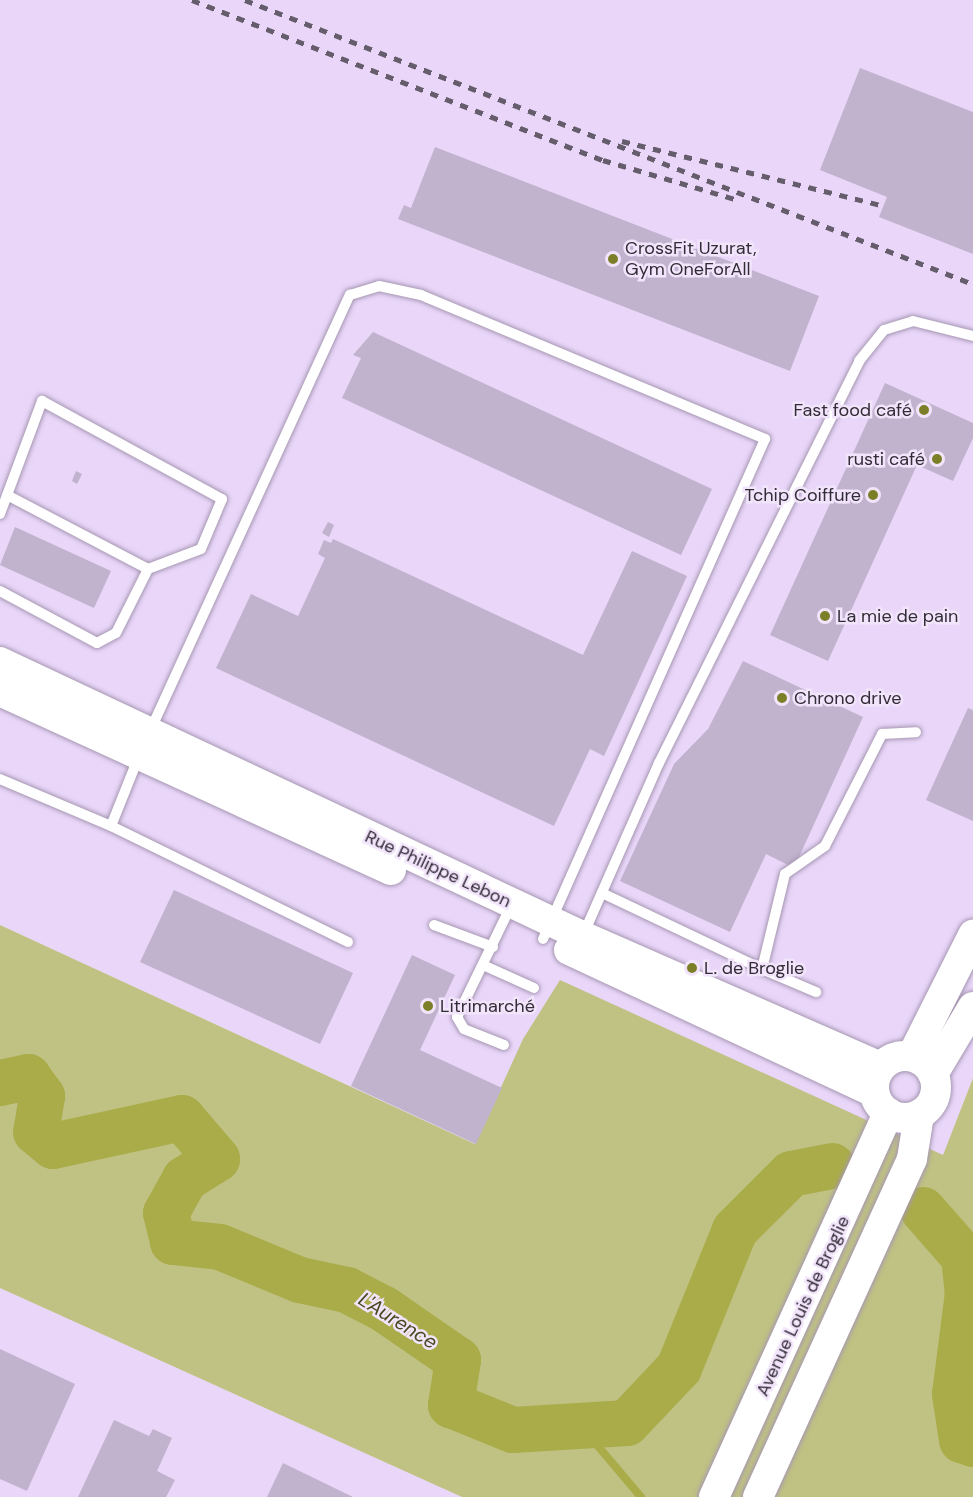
<!DOCTYPE html>
<html>
<head>
<meta charset="utf-8">
<style>
	body { margin:0 }
	#map { position:relative; width:973px; height:1497px; overflow:hidden; background:#f1e4fb; font-family:"DM Sans",sans-serif }
	div>[style] { position:absolute }
	.built>* { inset:0; background:#e9d6f9 }
	.green>* { inset:0; background:#bfc282 }
	.stream>* { height:8px; margin:-4px; padding:0 4px; transform-origin:4px; border-radius:4px; background:#aaac4a }
	.river>* { height:46px; margin:-23px; padding:0 23px; transform-origin:23px; border-radius:23px; background:#aaac4a }
	.building>* { inset:0; background:#c1b2ce }
	.roads { filter:drop-shadow(0 0 2px #a697b2) drop-shadow(0 0 2px #a697b2) }
	.lane>* { height:10px; margin:-5px; padding:0 5px; transform-origin:5px; border-radius:5px; background:#fff }
	.secondary>* { height:30px; margin:-15px; padding:0 15px; transform-origin:15px; border-radius:15px; background:#fff }
	.secondary>.ring { margin:-15px; padding:0; box-sizing:content-box; background:none; border:30px solid #fff; border-radius:50% }
	.rail>* { height:4.5px; margin-top:-2.25px; transform-origin:0; background:repeating-linear-gradient(90deg,#655d6b 0 8px,transparent 0 16px) }
	.dots>* { width:16px; height:16px; translate:-50% -50%; box-sizing:border-box; border:3px solid #f1e4fb; border-radius:50% }
	span { translate:-50% -50%; white-space:nowrap; text-align:center; line-height:1.15; -webkit-text-stroke:5px #f1e4fb; paint-order:stroke }
	.poi-label { font-size:18px; color:#322c37 }
	.left { translate:0 -50%; text-align:left }
	.right { translate:-100% -50%; text-align:right }
	.street-label { font-size:18px; color:#322c37 }
	.water-label { font-size:20px; color:#484a21; font-style:italic }
</style>
</head>
<body>
<div id="map">
	<div class="built">
		<div style="clip-path:polygon(0 0,973px 0,973px 1078px,943px 1155px,523px 1039px,476px 1144px,0 925px)"></div>
		<div style="clip-path:polygon(0 1288px,462px 1497px,0 1497px)"></div>
	</div>
	<div class="green">
		<div style="clip-path:polygon(0 925px,475px 1144px,523px 1039px,560px 980px,943px 1155px,973px 1078px,973px 1497px,462px 1497px,0 1288px)"></div>
	</div>
	<div class="stream">
		<div style="left:581px;top:1426px;width:93px;rotate:49.8deg"></div>
	</div>
	<div class="river">
		<div style="left:0;top:1083px;width:29px;rotate:-12deg"></div>
		<div style="left:28px;top:1077px;width:24px;rotate:54deg"></div>
		<div style="left:42px;top:1096px;width:36px;rotate:99deg"></div>
		<div style="left:36px;top:1132px;width:22px;rotate:39deg"></div>
		<div style="left:53px;top:1146px;width:132px;rotate:-12.2deg"></div>
		<div style="left:182px;top:1118px;width:54px;rotate:49.5deg"></div>
		<div style="left:217px;top:1159px;width:38px;rotate:148deg"></div>
		<div style="left:185px;top:1179px;width:39px;rotate:119deg"></div>
		<div style="left:166px;top:1213px;width:30px;rotate:76deg"></div>
		<div style="left:173px;top:1242px;width:47px;rotate:6.1deg"></div>
		<div style="left:220px;top:1247px;width:87px;rotate:22.4deg"></div>
		<div style="left:300px;top:1280px;width:48px;rotate:12deg"></div>
		<div style="left:347px;top:1290px;width:42px;rotate:27.2deg"></div>
		<div style="left:384px;top:1309px;width:90px;rotate:34.6deg"></div>
		<div style="left:458px;top:1360px;width:46px;rotate:98.8deg"></div>
		<div style="left:451px;top:1405px;width:67px;rotate:22deg"></div>
		<div style="left:513px;top:1430px;width:114px;rotate:-3.5deg"></div>
		<div style="left:627px;top:1423px;width:76px;rotate:-46.6deg"></div>
		<div style="left:679px;top:1368px;width:149px;rotate:-67.9deg"></div>
		<div style="left:735px;top:1230px;width:79px;rotate:-45deg"></div>
		<div style="left:791px;top:1174px;width:42px;rotate:-11deg"></div>
		<div style="left:923px;top:1210px;width:62px;rotate:48.9deg"></div>
		<div style="left:964px;top:1257px;width:36px;rotate:84deg"></div>
		<div style="left:968px;top:1293px;width:102px;rotate:97.3deg"></div>
		<div style="left:955px;top:1394px;width:47px;rotate:81.3deg"></div>
		<div style="left:962px;top:1440px;width:12px;rotate:20deg"></div>
	</div>
	<div class="building">
		<div style="clip-path:polygon(860px 68px,973px 112px,973px 254px,879px 217px,887px 197px,820px 170px)"></div>
		<div style="clip-path:polygon(435px 147px,819px 296px,790px 371px,398px 219px,404px 205px,411px 208px)"></div>
		<div style="clip-path:polygon(373px 332px,712px 489px,681px 555px,342px 398px,361px 358px,353px 355px)"></div>
		<div style="clip-path:polygon(885px 383px,973px 423px,973px 438px,953px 481px,917px 465px,828px 661px,770px 635px)"></div>
		<div style="clip-path:polygon(76px 471px,82px 474px,77px 484px,72px 481px)"></div>
		<div style="clip-path:polygon(328px 522px,334px 525px,329px 537px,322px 533px)"></div>
		<div style="clip-path:polygon(15px 527px,111px 571px,94px 608px,0 565px)"></div>
		<div style="clip-path:polygon(333px 539px,583px 655px,632px 551px,687px 576px,604px 756px,590px 749px,554px 826px,216px 668px,251px 594px,298px 616px,325px 558px,318px 554px,324px 540px,331px 543px)"></div>
		<div style="clip-path:polygon(743px 661px,863px 717px,794px 868px,766px 854px,730px 932px,620px 881px,674px 764px,708px 729px)"></div>
		<div style="clip-path:polygon(968px 708px,973px 710px,973px 821px,926px 800px)"></div>
		<div style="clip-path:polygon(174px 890px,353px 973px,320px 1044px,140px 962px)"></div>
		<div style="clip-path:polygon(412px 955px,455px 975px,420px 1050px,502px 1088px,476px 1144px,351px 1086px)"></div>
		<div style="clip-path:polygon(0 1349px,75px 1384px,27px 1491px,0 1479px)"></div>
		<div style="clip-path:polygon(114px 1420px,149px 1436px,153px 1429px,172px 1438px,157px 1471px,175px 1480px,166px 1497px,78px 1497px)"></div>
		<div style="clip-path:polygon(283px 1463px,353px 1497px,267px 1497px)"></div>
	</div>
	<div class="roads">
		<div class="lane">
			<div style="left:0;top:514px;width:121px;rotate:-69.6deg"></div>
			<div style="left:42px;top:401px;width:205px;rotate:28.6deg"></div>
			<div style="left:222px;top:499px;width:54px;rotate:112.8deg"></div>
			<div style="left:201px;top:549px;width:57px;rotate:159.3deg"></div>
			<div style="left:148px;top:569px;width:159px;rotate:-152.3deg"></div>
			<div style="left:0;top:591px;width:110px;rotate:28.2deg"></div>
			<div style="left:97px;top:643px;width:21px;rotate:-28deg"></div>
			<div style="left:116px;top:633px;width:72px;rotate:-63.4deg"></div>
			<div style="left:150px;top:731px;width:480px;rotate:-65.4deg"></div>
			<div style="left:350px;top:295px;width:30px;rotate:-17deg"></div>
			<div style="left:379px;top:286px;width:43px;rotate:12.1deg"></div>
			<div style="left:421px;top:295px;width:373px;rotate:22.7deg"></div>
			<div style="left:765px;top:439px;width:547px;rotate:113.94deg"></div>
			<div style="left:139px;top:756px;width:75px;rotate:111.8deg"></div>
			<div style="left:111px;top:826px;width:264px;rotate:26.1deg"></div>
			<div style="left:0;top:779px;width:121px;rotate:22.9deg"></div>
			<div style="left:602px;top:893px;width:177px;rotate:25.4deg"></div>
			<div style="left:762px;top:969px;width:98px;rotate:-76.4deg"></div>
			<div style="left:785px;top:874px;width:49px;rotate:-35deg"></div>
			<div style="left:825px;top:846px;width:126px;rotate:-63deg"></div>
			<div style="left:882px;top:734px;width:34px;rotate:-3deg"></div>
			<div style="left:434px;top:925px;width:63px;rotate:20.4deg"></div>
			<div style="left:584px;top:933px;width:186px;rotate:-66.2deg"></div>
			<div style="left:659px;top:763px;width:449px;rotate:-63.5deg"></div>
			<div style="left:859px;top:361px;width:40px;rotate:-51deg"></div>
			<div style="left:884px;top:330px;width:30px;rotate:-17deg"></div>
			<div style="left:913px;top:321px;width:62px;rotate:14deg"></div>
			<div style="left:483px;top:965px;width:56px;rotate:24.3deg"></div>
			<div style="left:762px;top:969px;width:59px;rotate:23.1deg"></div>
			<div style="left:504px;top:1045px;width:43px;rotate:-158.2deg"></div>
			<div style="left:464px;top:1029px;width:14px;rotate:-120deg"></div>
			<div style="left:457px;top:1017px;width:123px;rotate:-64.1deg"></div>
		</div>
		<div class="secondary">
			<div style="left:0;top:662px;width:643px;rotate:25.21deg"></div>
			<div style="left:582px;top:936px;width:326px;rotate:23.7deg"></div>
			<div style="left:0;top:691px;width:430px;rotate:24.6deg"></div>
			<div style="left:569px;top:950px;width:336px;rotate:25deg"></div>
			<div class="ring" style="left:874px;top:1056px;width:32px;height:32px"></div>
			<div style="left:912px;top:1056px;width:136px;rotate:-63.2deg"></div>
			<div style="left:933px;top:1074px;width:78px;rotate:-59.2deg"></div>
			<div style="left:714px;top:1497px;width:422px;rotate:-65.6deg"></div>
			<div style="left:758px;top:1497px;width:371px;rotate:-65.5deg"></div>
			<div style="left:912px;top:1159px;width:45px;rotate:-81deg"></div>
		</div>
	</div>
	<div class="rail">
		<div style="left:192px;top:0;width:441px;rotate:21.3deg"></div>
		<div style="left:603px;top:160px;width:138px;rotate:16.5deg"></div>
		<div style="left:245px;top:0;width:781px;rotate:21.31deg"></div>
		<div style="left:622px;top:141px;width:267px;rotate:13.9deg"></div>
	</div>
	<div class="dots">
		<div style="left:613px;top:259px;background:#7d7f28"></div>
		<div style="left:924px;top:410px;background:#7d7f28"></div>
		<div style="left:937px;top:459px;background:#7d7f28"></div>
		<div style="left:873px;top:495px;background:#7d7f28"></div>
		<div style="left:825px;top:616px;background:#7d7f28"></div>
		<div style="left:782px;top:698px;background:#7d7f28"></div>
		<div style="left:692px;top:968px;background:#7d7f28"></div>
		<div style="left:428px;top:1006px;background:#7d7f28"></div>
	</div>
	<div class="poi-label">
		<span class="left" style="left:625px;top:259px">CrossFit Uzurat,<br>Gym OneForAll</span>
		<span class="right" style="left:912px;top:410px">Fast food café</span>
		<span class="right" style="left:925px;top:459px">rusti café</span>
		<span class="right" style="left:861px;top:495px">Tchip Coiffure</span>
		<span class="left" style="left:837px;top:616px">La mie de pain</span>
		<span class="left" style="left:794px;top:698px">Chrono drive</span>
		<span class="left" style="left:704px;top:968px">L. de Broglie</span>
		<span class="left" style="left:440px;top:1006px">Litrimarché</span>
	</div>
	<div class="street-label">
		<span style="left:438px;top:869px;rotate:25deg">Rue Philippe Lebon</span>
		<span style="left:803px;top:1306px;rotate:-65deg">Avenue Louis de Broglie</span>
	</div>
	<div class="water-label">
		<span style="left:398px;top:1321px;rotate:32deg">L'Aurence</span>
	</div>
</div>
</body>
</html>
